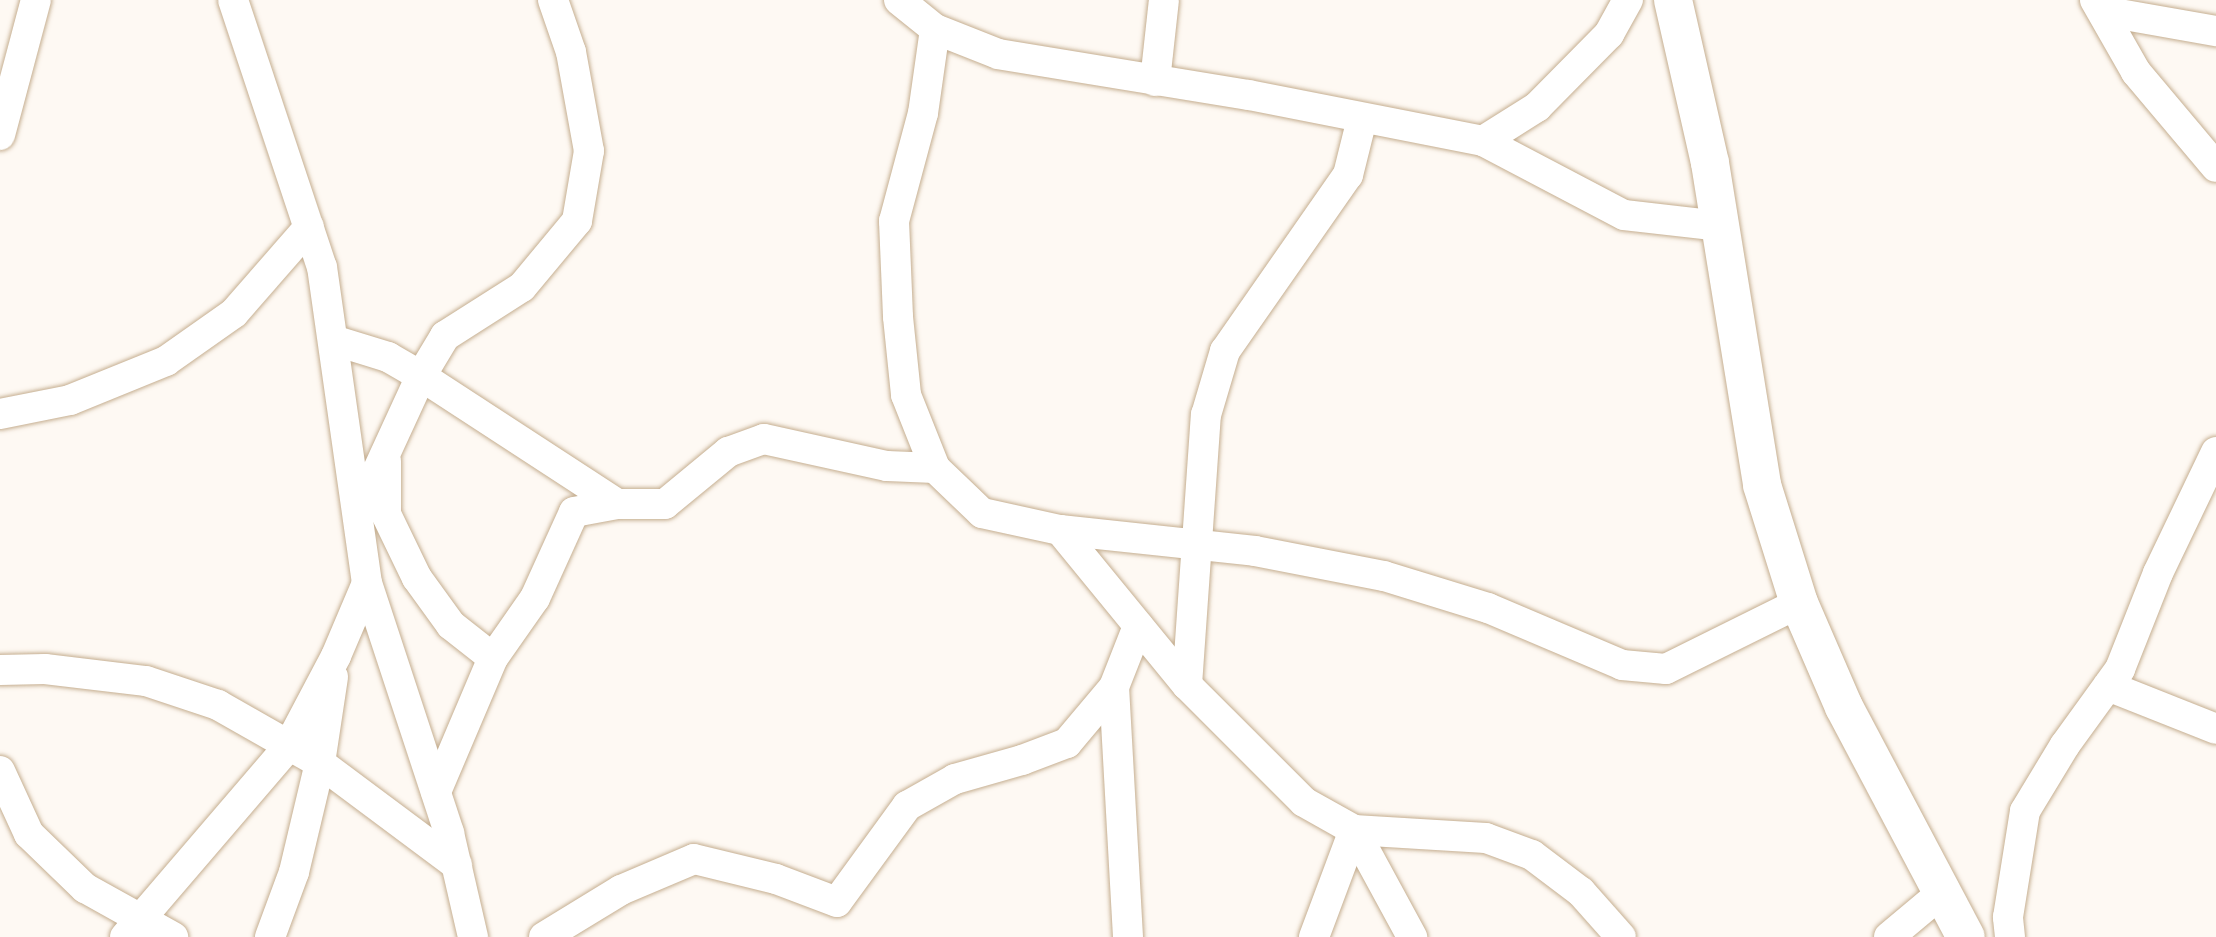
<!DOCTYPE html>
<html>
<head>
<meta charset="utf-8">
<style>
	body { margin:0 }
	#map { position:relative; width:2216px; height:937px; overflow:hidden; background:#fef9f3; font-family:"Open Sans",sans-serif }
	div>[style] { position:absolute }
	.roads { filter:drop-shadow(0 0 2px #c5ae90) drop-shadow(0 0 2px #c5ae90) }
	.minor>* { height:30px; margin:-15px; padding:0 15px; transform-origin:15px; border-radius:15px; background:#fff }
	.tertiary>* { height:38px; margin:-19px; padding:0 19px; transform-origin:19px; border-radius:19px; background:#fff }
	span { translate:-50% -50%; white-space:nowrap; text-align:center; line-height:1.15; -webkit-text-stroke:6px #fff; paint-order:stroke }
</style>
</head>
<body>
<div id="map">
	<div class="roads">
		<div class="minor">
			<div style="left:233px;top:0;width:281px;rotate:71.6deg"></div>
			<div style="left:322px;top:267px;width:319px;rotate:81.9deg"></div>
			<div style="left:367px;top:583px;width:263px;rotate:71.8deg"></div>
			<div style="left:449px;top:833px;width:107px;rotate:77deg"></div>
			<div style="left:899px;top:0;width:46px;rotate:38.9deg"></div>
			<div style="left:935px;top:29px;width:68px;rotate:21.6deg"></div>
			<div style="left:998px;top:54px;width:254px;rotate:9.3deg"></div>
			<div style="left:1249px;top:95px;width:238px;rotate:11.1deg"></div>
			<div style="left:1483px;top:141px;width:159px;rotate:27.7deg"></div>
			<div style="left:1624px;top:215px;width:98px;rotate:6.5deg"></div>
			<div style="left:2095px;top:0;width:83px;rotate:60.3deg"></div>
			<div style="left:2136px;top:72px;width:124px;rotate:49.9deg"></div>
			<div style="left:2102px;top:11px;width:116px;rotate:10deg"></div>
			<div style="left:935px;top:29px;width:85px;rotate:98.1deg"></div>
			<div style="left:923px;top:113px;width:112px;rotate:105deg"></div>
			<div style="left:894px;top:221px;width:96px;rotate:87.6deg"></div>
			<div style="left:898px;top:317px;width:78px;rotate:84.1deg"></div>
			<div style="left:906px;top:395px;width:79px;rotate:68.3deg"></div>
			<div style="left:935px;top:468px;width:65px;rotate:43.8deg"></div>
			<div style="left:982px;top:513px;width:80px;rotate:12.3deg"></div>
			<div style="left:1060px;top:530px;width:196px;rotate:6.1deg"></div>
			<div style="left:1255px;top:551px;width:131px;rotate:11deg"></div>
			<div style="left:1384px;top:576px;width:109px;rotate:17.1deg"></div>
			<div style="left:1488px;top:608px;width:146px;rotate:23deg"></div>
			<div style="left:1622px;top:665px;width:44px;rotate:5.2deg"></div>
			<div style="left:1666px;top:669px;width:148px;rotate:-26.4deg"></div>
			<div style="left:1155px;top:81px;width:81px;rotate:-83.7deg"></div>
			<div style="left:0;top:135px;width:140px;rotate:-75.1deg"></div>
			<div style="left:1483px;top:141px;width:64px;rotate:-32.2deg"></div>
			<div style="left:1537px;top:107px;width:103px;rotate:-45.4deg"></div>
			<div style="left:1609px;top:34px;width:39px;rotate:-61deg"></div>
			<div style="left:333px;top:340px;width:58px;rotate:17.2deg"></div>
			<div style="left:388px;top:357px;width:38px;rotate:30deg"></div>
			<div style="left:421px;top:376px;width:234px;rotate:33.1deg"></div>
			<div style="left:0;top:414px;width:71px;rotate:-11.3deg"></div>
			<div style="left:70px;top:400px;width:104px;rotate:-22.1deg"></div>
			<div style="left:166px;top:361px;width:83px;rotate:-35.2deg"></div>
			<div style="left:234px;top:313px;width:114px;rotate:-48.9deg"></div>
			<div style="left:386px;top:461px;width:53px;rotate:90deg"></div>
			<div style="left:386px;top:514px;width:71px;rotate:64.2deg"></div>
			<div style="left:417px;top:578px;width:58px;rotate:54.1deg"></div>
			<div style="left:451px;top:625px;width:53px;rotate:38.2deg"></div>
			<div style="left:358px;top:513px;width:151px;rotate:-65.3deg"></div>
			<div style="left:421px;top:376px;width:47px;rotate:-59deg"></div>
			<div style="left:445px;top:336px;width:91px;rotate:-32.5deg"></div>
			<div style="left:522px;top:287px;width:86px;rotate:-50.2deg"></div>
			<div style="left:577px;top:221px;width:71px;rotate:-80.3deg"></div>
			<div style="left:589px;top:151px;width:101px;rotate:-100.3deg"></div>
			<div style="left:571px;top:52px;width:55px;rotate:-109.1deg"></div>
			<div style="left:1060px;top:530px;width:200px;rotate:50.7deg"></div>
			<div style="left:1187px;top:685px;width:165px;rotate:45deg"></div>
			<div style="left:1304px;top:802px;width:57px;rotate:29.2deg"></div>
			<div style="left:1354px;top:830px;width:132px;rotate:3.5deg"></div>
			<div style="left:1486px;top:838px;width:49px;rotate:20.3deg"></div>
			<div style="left:1532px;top:855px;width:61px;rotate:37.1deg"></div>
			<div style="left:1581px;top:892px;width:60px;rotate:48.4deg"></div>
			<div style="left:0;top:670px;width:45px;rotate:-1.3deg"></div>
			<div style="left:45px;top:669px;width:102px;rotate:6.8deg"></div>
			<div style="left:146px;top:681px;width:76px;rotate:18.4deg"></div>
			<div style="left:218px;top:705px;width:117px;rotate:29.6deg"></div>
			<div style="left:320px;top:763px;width:171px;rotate:36.7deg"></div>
			<div style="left:1187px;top:685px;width:271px;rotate:-86deg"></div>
			<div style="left:1206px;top:415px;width:67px;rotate:-73.5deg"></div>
			<div style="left:1225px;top:351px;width:215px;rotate:-55.1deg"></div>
			<div style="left:1348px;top:175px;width:58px;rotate:-76deg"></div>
			<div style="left:2108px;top:686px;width:116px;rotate:21.7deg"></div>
			<div style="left:0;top:771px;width:69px;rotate:65.3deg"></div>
			<div style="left:29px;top:834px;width:78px;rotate:44deg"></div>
			<div style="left:85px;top:888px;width:101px;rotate:29.1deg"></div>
			<div style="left:436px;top:792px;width:146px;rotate:-67deg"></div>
			<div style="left:493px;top:658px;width:73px;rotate:-55deg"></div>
			<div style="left:535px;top:598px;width:94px;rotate:-65.6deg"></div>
			<div style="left:574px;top:512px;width:44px;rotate:-10.5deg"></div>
			<div style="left:617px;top:504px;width:48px"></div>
			<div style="left:665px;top:504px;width:82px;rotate:-39.5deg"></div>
			<div style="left:728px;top:452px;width:38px;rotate:-20deg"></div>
			<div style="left:764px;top:439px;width:126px;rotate:12.4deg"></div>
			<div style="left:887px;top:466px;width:48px;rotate:2.4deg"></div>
			<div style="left:1354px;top:830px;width:122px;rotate:61.5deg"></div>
			<div style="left:125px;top:937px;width:250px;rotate:-49.4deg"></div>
			<div style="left:288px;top:747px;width:103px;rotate:-62.2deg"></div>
			<div style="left:336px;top:656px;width:79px;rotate:-67deg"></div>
			<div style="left:270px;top:937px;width:69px;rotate:-69.7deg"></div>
			<div style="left:294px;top:872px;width:112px;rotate:-76.6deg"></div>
			<div style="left:320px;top:763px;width:87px;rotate:-81.4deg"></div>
			<div style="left:544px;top:937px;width:90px;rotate:-31.4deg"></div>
			<div style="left:621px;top:890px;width:79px;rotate:-23deg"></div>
			<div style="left:694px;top:859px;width:84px;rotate:13.7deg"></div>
			<div style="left:776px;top:879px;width:65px;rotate:20.7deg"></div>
			<div style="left:837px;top:902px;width:119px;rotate:-53.9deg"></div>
			<div style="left:907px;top:806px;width:55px;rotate:-29.4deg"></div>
			<div style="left:955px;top:779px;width:70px;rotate:-15.8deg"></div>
			<div style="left:1022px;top:760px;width:48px;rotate:-20.7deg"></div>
			<div style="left:1067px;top:743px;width:73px;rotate:-50deg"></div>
			<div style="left:1128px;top:937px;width:250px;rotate:-93.2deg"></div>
			<div style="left:1114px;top:687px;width:66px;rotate:-68.5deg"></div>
			<div style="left:1314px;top:937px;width:114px;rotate:-69.5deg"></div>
			<div style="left:1889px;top:937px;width:72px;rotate:-39.9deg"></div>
			<div style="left:2010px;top:937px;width:20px;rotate:-96deg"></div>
			<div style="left:2008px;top:917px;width:107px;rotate:-80.9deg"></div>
			<div style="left:2025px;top:811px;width:77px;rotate:-58.8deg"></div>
			<div style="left:2065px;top:745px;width:94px;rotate:-54.1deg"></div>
			<div style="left:2120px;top:669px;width:103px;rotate:-68.4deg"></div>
			<div style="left:2158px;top:573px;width:134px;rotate:-64.4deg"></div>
		</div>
		<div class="tertiary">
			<div style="left:1673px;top:0;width:167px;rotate:77.2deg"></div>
			<div style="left:1710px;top:163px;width:326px;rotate:80.8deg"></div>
			<div style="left:1762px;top:485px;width:124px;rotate:72.6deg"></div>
			<div style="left:1799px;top:603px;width:113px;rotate:66.6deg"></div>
			<div style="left:1844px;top:707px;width:260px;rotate:62.1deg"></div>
		</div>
	</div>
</div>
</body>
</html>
